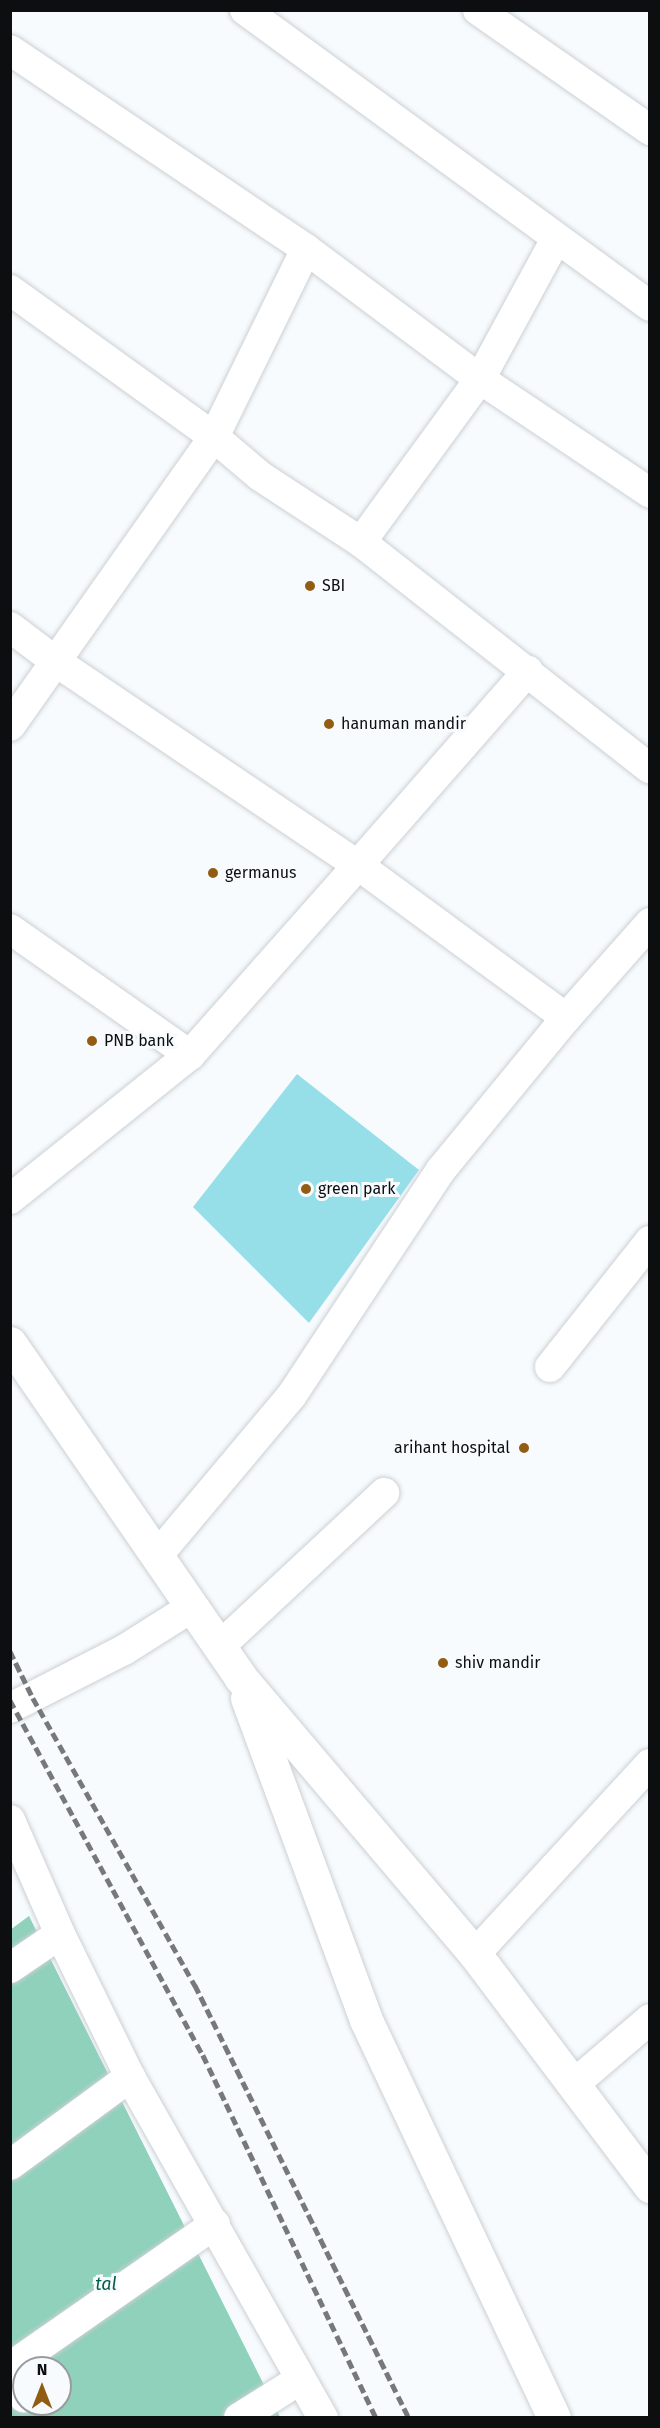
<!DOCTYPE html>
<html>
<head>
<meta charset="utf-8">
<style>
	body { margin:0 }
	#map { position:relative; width:660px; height:2428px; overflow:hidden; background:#f7fbfe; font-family:"Fira Sans",sans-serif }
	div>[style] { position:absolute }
	.water>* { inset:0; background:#8fd1bb }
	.building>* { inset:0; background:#96dfe9 }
	.roads { filter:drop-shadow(0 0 2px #cbd0d4) drop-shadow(0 0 2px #cbd0d4) }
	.minor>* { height:30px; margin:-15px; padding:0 15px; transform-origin:15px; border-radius:15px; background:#fff }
	.tertiary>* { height:33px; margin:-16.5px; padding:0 16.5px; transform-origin:16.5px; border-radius:16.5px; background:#fff }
	.rail>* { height:4.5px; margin-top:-2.25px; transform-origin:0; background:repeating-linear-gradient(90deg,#76787b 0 9px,transparent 0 13.5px) }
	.dots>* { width:16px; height:16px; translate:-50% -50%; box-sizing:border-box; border:3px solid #f7fbfe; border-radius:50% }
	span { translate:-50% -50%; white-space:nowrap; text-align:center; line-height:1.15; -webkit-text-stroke:6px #f7fbfe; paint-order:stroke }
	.poi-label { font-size:16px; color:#0d0e10 }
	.left { translate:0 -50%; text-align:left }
	.right { translate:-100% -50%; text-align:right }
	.water-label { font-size:18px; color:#005d49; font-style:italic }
	.frame { position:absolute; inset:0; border:12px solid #0d0e10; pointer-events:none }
	.north { position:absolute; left:12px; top:2356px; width:60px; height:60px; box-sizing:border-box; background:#f7fbfe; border:2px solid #999c9f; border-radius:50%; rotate:0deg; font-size:16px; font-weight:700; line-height:24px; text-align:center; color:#0d0e10 }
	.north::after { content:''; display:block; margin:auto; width:21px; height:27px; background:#925d12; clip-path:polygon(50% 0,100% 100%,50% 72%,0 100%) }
</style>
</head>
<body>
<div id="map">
	<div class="water">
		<div style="clip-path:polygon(evenodd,29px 1916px,280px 2417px,11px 2418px,10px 1930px,29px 1916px,24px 2368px,60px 2368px,60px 2404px,24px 2404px,24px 2368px)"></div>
	</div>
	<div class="building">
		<div style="clip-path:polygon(297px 1074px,419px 1170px,309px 1323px,193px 1207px)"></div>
	</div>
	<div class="roads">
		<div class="minor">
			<div style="left:245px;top:10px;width:502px;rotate:36.16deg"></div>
			<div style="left:478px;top:10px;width:210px;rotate:34.9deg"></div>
			<div style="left:10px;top:50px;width:357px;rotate:33.9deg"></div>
			<div style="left:306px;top:249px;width:217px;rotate:36.8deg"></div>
			<div style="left:480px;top:379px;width:205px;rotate:33.8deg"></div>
			<div style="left:10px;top:290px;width:251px;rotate:35.8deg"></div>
			<div style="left:214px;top:437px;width:60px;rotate:40.3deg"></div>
			<div style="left:260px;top:476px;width:121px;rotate:33.2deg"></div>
			<div style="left:361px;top:542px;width:367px;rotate:38.1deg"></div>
			<div style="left:361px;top:542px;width:202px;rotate:-53.9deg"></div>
			<div style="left:480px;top:379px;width:159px;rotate:-61.5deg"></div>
			<div style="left:10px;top:627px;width:56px;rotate:37.1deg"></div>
			<div style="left:55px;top:661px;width:365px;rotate:34deg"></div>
			<div style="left:358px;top:865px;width:258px;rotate:-48.8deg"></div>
			<div style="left:10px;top:726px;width:354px;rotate:-54.8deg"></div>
			<div style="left:214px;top:437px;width:209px;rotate:-63.9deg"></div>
			<div style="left:10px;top:929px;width:220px;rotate:35deg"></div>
			<div style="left:10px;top:1199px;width:231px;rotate:-38.7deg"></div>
			<div style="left:190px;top:1055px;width:254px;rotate:-48.5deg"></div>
			<div style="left:358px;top:865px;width:258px;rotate:36.3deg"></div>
			<div style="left:566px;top:1018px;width:127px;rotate:-48.5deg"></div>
			<div style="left:550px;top:1367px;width:161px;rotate:-51.6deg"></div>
			<div style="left:157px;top:1556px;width:210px;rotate:-50deg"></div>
			<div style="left:292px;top:1395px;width:270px;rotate:-56.5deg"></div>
			<div style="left:441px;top:1170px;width:197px;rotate:-50.6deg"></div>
			<div style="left:219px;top:1647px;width:226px;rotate:-43deg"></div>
			<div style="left:10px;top:1708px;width:128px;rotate:-27deg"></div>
			<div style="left:124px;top:1650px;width:80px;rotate:-32.3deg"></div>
			<div style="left:10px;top:1820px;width:124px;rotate:66.3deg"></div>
			<div style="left:60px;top:1934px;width:159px;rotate:63.9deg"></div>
			<div style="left:130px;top:2077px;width:392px;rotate:60.5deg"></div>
			<div style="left:475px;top:1954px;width:258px;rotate:-47.4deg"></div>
			<div style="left:10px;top:1968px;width:60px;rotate:-34.2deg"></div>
			<div style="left:573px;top:2085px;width:101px;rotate:-40.6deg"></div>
			<div style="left:10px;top:2165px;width:149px;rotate:-36.3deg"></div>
			<div style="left:10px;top:2367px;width:250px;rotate:-34.9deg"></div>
			<div style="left:10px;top:2378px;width:24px;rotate:54deg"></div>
			<div style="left:239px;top:2418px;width:71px;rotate:-32.3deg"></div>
		</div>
		<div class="tertiary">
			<div style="left:10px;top:1343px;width:406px;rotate:55.4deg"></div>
			<div style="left:240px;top:1677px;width:363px;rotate:49.7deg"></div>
			<div style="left:475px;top:1954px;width:291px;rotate:53deg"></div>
			<div style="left:247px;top:1698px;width:343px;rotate:69.7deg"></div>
			<div style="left:366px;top:2020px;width:440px;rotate:64.7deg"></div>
		</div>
	</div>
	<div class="rail">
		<div style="left:10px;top:1651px;width:52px;rotate:63.9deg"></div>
		<div style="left:33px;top:1698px;width:330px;rotate:60.6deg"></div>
		<div style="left:195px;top:1985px;width:483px;rotate:63.7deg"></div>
		<div style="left:10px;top:1700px;width:404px;rotate:61.5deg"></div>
		<div style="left:203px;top:2055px;width:402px;rotate:64.5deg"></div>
	</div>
	<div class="dots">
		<div style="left:310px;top:586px;background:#925d12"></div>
		<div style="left:329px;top:724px;background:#925d12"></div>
		<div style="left:213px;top:873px;background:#925d12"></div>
		<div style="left:92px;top:1041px;background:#925d12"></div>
		<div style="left:306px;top:1189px;background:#925d12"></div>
		<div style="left:524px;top:1448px;background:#925d12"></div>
		<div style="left:443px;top:1663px;background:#925d12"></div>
	</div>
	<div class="poi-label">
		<span class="left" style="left:322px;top:586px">SBI</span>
		<span class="left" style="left:341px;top:724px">hanuman mandir</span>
		<span class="left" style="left:225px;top:873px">germanus</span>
		<span class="left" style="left:104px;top:1041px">PNB bank</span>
		<span class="left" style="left:318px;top:1189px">green park</span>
		<span class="right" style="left:510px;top:1448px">arihant hospital</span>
		<span class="left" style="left:455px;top:1663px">shiv mandir</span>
	</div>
	<div class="water-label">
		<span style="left:106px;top:2284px">tal</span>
	</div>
	<div class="frame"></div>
	<div class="north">N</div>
</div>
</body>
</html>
